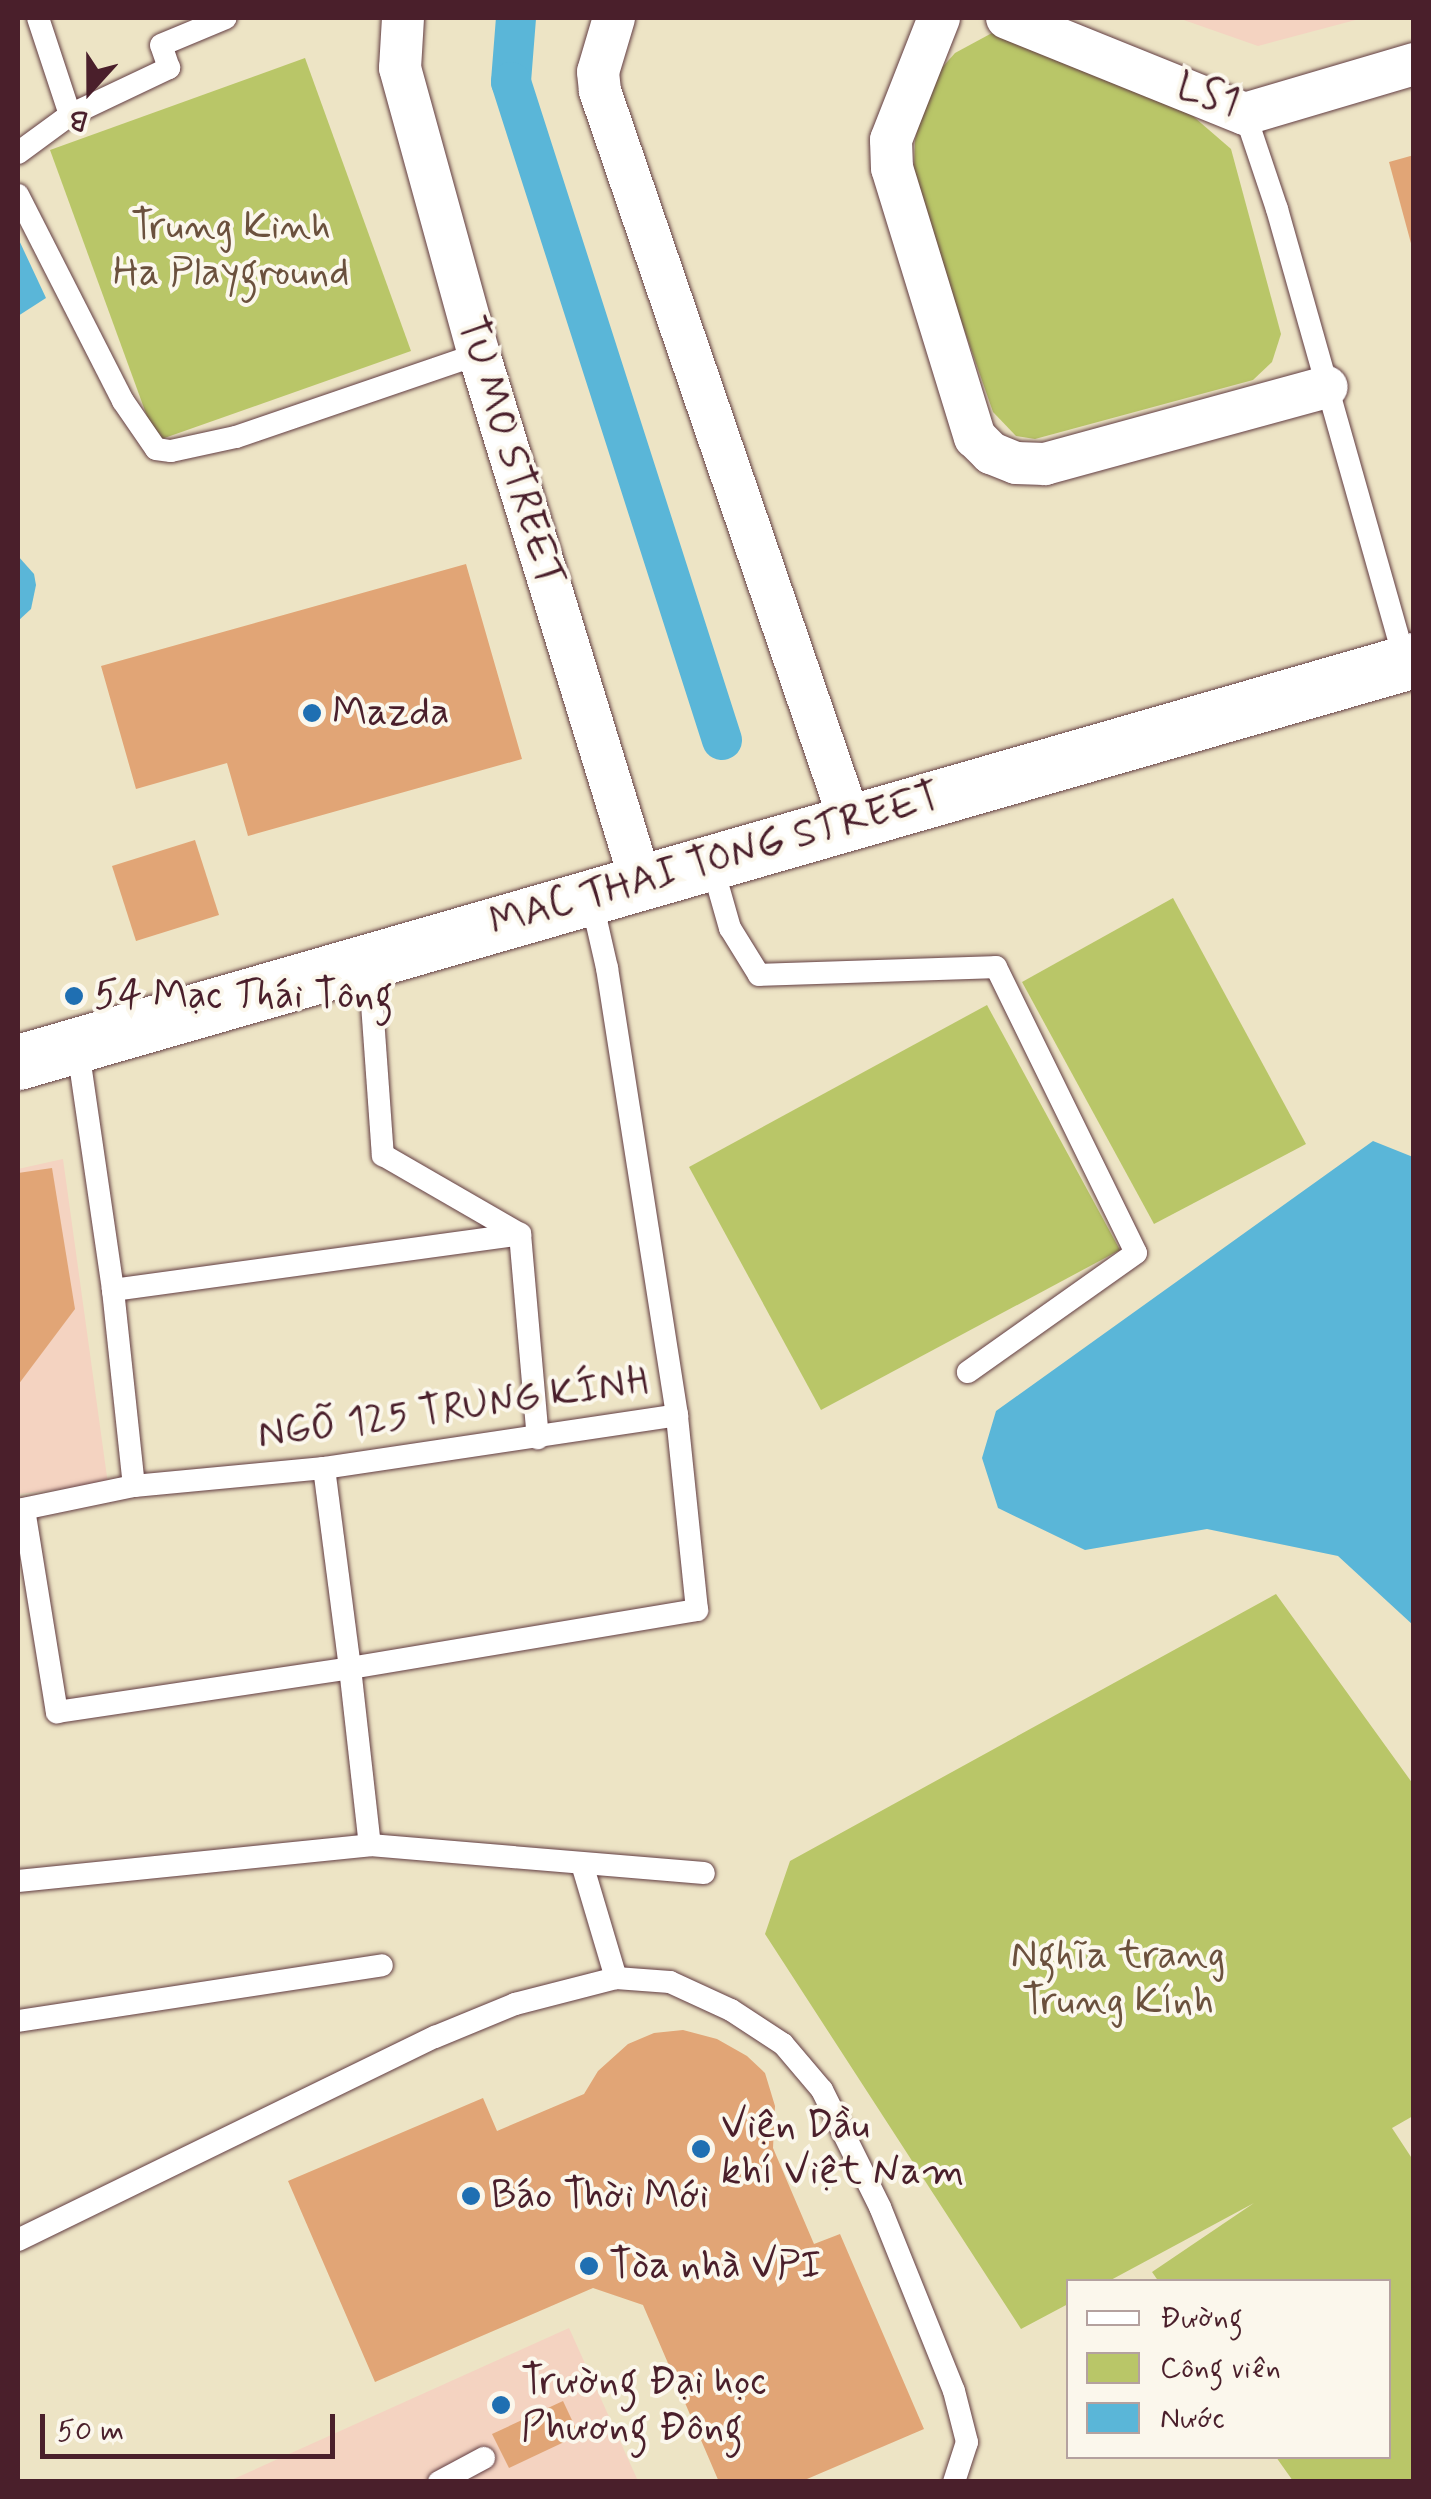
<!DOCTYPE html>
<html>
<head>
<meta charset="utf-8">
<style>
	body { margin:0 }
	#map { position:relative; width:1431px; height:2499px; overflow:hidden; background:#ede4c5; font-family:Mynerve,sans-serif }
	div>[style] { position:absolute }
	.built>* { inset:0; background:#f4d3c1 }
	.green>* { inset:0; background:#b9c668 }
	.water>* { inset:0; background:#5ab6d8 }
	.canal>* { height:40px; margin:-20px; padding:0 20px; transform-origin:20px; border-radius:20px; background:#5ab6d8 }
	.building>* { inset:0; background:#e1a576 }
	.roads { filter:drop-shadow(0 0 2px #623d42) drop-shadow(0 0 2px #623d42) }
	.service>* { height:22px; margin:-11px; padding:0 11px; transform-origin:11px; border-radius:11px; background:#fff }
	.minor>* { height:42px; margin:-21px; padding:0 21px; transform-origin:21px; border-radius:21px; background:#fff }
	.tertiary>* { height:55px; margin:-27.5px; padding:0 27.5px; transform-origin:27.5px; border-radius:27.5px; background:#fff }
	.dots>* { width:28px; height:28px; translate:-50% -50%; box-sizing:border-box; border:5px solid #fbf7ec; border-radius:50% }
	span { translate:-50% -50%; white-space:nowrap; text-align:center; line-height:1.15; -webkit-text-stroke:8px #fbf7ec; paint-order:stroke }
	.street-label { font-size:40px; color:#4a1f2b }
	.park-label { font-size:40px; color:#6b513d }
	.poi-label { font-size:40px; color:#4a1f2b }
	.left { translate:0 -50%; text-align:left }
	.frame { position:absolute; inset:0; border:20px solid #4a1f2b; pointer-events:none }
	.legend { position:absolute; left:1066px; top:2279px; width:325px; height:180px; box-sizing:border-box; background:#fbf7ec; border:2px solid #b4a19f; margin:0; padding:12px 18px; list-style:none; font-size:30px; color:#4a1f2b }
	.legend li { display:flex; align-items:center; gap:20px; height:50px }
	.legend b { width:50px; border:2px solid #b4a19f }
	.north { position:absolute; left:40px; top:40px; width:100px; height:100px; -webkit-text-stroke:8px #fbf7ec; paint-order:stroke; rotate:201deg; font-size:28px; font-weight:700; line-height:40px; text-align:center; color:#4a1f2b }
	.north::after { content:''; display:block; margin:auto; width:35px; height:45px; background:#4a1f2b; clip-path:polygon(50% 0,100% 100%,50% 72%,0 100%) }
	.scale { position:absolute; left:40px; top:2414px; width:295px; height:45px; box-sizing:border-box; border:5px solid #4a1f2b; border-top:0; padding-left:12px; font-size:30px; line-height:35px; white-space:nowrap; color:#4a1f2b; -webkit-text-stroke:8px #fbf7ec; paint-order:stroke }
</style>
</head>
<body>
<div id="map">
	<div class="built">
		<div style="clip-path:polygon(1178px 18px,1363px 18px,1258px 46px)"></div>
		<div style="clip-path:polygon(63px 1159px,108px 1484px,18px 1494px,18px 1169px)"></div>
		<div style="clip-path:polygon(569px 2328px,638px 2481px,227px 2482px)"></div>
	</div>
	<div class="green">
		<div style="clip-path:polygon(992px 33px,1179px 104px,1231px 149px,1281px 334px,1272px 362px,1253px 380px,1035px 439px,1016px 436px,993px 412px,918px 197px,914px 169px,915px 140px,923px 107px,940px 70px,955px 53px)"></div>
		<div style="clip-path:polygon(305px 58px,411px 351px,156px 441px,50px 150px)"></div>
		<div style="clip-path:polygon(1173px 898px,1306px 1144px,1154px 1224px,1022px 982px)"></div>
		<div style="clip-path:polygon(987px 1005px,1120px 1250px,821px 1410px,689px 1167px)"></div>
		<div style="clip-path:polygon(1276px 1594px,1413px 1784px,1413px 2116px,1392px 2128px,1413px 2160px,1413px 2481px,1293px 2481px,1276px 2457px,1388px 2456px,1388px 2282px,1159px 2282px,1152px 2272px,1254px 2203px,1109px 2281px,1068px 2282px,1068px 2304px,1021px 2329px,765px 1934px,790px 1861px)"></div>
	</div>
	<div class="water">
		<div style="clip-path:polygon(18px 238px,46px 298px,18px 316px)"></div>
		<div style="clip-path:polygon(18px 556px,34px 574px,36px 585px,31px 609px,18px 621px)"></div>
		<div style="clip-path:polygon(1373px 1141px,1413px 1157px,1413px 1625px,1338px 1556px,1207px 1529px,1085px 1550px,998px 1508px,982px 1458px,996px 1411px)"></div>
	</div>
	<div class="canal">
		<div style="left:516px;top:18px;width:64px;rotate:94.5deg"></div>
		<div style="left:511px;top:82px;width:691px;rotate:72.22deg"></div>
	</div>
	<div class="building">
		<div style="clip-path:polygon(1414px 155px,1414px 247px,1412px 247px,1389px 162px)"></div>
		<div style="clip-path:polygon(466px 564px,522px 759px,248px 836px,227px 763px,136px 789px,101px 666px)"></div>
		<div style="clip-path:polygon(195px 840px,219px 915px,136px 941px,112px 866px)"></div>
		<div style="clip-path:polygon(52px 1168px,75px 1309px,18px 1385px,18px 1173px)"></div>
		<div style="clip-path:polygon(683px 2030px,717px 2039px,747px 2056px,765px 2073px,775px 2106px,773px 2148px,814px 2244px,840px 2234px,924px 2429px,800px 2482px,719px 2482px,643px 2305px,593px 2288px,375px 2382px,288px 2181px,483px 2098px,497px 2131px,584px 2094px,598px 2071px,628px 2044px,654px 2033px)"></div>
		<div style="clip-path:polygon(563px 2401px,579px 2435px,509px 2468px,492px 2434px)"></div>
	</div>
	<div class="roads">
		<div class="service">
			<div style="left:38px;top:18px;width:102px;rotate:71.7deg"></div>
			<div style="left:1245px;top:114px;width:100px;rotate:71.4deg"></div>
			<div style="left:1277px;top:209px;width:471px;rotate:74.2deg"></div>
			<div style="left:18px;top:153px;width:64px;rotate:-36.2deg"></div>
			<div style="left:70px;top:115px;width:110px;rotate:-25.4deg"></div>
			<div style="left:169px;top:68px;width:24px;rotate:-109deg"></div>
			<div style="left:161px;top:45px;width:70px;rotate:-22.6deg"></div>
			<div style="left:18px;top:195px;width:231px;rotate:63deg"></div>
			<div style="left:123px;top:401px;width:58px;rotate:55.5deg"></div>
			<div style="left:156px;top:449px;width:15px;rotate:8deg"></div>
			<div style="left:171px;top:451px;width:66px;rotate:-12.2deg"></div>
			<div style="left:236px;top:437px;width:257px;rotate:-18.9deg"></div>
			<div style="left:712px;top:865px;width:66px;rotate:74.1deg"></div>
			<div style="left:730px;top:928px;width:55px;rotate:58.3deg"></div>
			<div style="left:759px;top:975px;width:237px;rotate:-1.9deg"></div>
			<div style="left:996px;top:967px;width:318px;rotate:63.9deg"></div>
			<div style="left:1136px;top:1253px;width:206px;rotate:144.7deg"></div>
			<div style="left:369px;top:962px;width:194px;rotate:85.9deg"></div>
			<div style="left:383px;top:1155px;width:158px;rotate:30deg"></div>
			<div style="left:520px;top:1234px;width:205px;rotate:85deg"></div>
			<div style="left:77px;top:1043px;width:250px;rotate:81.7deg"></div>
			<div style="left:113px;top:1290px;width:197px;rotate:83.9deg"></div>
			<div style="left:113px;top:1290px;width:411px;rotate:-7.8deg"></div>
			<div style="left:324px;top:1468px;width:202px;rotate:82.6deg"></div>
			<div style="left:350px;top:1668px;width:352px;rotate:-9.5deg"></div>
			<div style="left:697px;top:1610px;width:196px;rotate:-95.9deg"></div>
			<div style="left:677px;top:1415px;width:452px;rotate:-98.9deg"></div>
			<div style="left:607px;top:968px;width:72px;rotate:-102.9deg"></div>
			<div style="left:24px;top:1509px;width:206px;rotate:80.8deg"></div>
			<div style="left:57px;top:1712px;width:296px;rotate:-8.5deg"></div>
			<div style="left:350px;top:1668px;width:178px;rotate:83.6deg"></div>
			<div style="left:18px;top:1510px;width:118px;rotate:-11.7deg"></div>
			<div style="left:134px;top:1486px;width:191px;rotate:-5.4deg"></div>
			<div style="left:324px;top:1468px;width:357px;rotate:-8.5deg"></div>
			<div style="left:582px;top:1864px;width:119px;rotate:73.4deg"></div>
			<div style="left:18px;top:1881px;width:354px;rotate:-5.8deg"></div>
			<div style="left:370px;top:1845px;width:335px;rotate:4.8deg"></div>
			<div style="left:18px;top:2021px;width:368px;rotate:-8.7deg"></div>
			<div style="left:18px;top:2240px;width:464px;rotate:-26deg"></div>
			<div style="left:435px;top:2037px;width:87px;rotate:-22.4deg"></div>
			<div style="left:515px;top:2004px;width:104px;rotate:-14.4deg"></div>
			<div style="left:616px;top:1978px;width:54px;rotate:4.2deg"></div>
			<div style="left:670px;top:1982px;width:67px;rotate:24.7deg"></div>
			<div style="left:731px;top:2010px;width:62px;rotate:33.2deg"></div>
			<div style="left:783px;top:2044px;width:60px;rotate:49.7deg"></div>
			<div style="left:822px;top:2090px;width:131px;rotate:63.6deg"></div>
			<div style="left:880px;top:2207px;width:198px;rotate:68.1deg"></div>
			<div style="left:954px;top:2391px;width:53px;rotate:75.7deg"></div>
			<div style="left:967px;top:2442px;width:42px;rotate:108deg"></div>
			<div style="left:439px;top:2482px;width:51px;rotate:-28.1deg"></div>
		</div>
		<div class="minor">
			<div style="left:403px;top:18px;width:50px;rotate:93.4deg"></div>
			<div style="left:400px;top:68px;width:297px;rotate:74.6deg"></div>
			<div style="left:479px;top:354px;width:552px;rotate:72.94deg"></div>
			<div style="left:614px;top:18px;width:56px;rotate:106.5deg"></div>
			<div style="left:598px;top:72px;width:19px;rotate:84deg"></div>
			<div style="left:600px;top:91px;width:772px;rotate:71.1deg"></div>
			<div style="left:939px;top:18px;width:131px;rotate:111.5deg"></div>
			<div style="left:891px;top:140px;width:28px;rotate:88deg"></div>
			<div style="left:892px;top:168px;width:282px;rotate:72.9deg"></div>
			<div style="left:975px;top:437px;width:23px;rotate:45deg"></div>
			<div style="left:991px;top:453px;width:27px;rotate:22deg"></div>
			<div style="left:1016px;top:463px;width:29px;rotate:2deg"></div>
			<div style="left:1045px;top:464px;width:292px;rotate:-15.3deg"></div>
			<div style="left:1007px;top:18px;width:257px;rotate:22deg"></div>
			<div style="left:1245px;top:114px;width:176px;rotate:-16.5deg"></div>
		</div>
		<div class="tertiary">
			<div style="left:18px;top:1062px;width:1453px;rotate:-16.06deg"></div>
		</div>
	</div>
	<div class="dots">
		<div style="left:312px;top:713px;background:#1f6fb2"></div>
		<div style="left:74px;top:996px;background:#1f6fb2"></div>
		<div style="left:701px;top:2149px;background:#1f6fb2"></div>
		<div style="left:471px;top:2196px;background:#1f6fb2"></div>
		<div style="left:589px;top:2266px;background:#1f6fb2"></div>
		<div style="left:501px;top:2405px;background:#1f6fb2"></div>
	</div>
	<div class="street-label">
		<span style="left:1208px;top:95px;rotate:18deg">LS1</span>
		<span style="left:510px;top:452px;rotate:73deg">TU MO STREET</span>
		<span style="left:715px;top:860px;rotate:-16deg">MAC THAI TONG STREET</span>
		<span style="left:453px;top:1409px;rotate:-8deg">NGÕ 125 TRUNG KÍNH</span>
	</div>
	<div class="park-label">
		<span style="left:231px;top:250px">Trung Kinh<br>Ha Playground</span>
		<span style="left:1118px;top:1979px">Nghĩa trang<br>Trung Kính</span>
	</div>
	<div class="poi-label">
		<span class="left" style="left:332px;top:713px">Mazda</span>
		<span class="left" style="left:94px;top:996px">54 Mạc Thái Tông</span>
		<span class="left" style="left:721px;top:2149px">Viện Dầu<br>khí Việt Nam</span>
		<span class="left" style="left:491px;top:2196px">Báo Thời Mới</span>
		<span class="left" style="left:609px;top:2266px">Tòa nhà VPI</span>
		<span class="left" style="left:521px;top:2405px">Trường Đại học<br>Phương Đông</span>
	</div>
	<div class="frame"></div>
	<ul class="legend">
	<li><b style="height:12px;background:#fff"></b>Đường</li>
	<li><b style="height:28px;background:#b9c668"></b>Công viên</li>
	<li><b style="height:28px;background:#5ab6d8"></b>Nước</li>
	</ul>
	<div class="north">B</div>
	<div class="scale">50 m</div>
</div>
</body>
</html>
